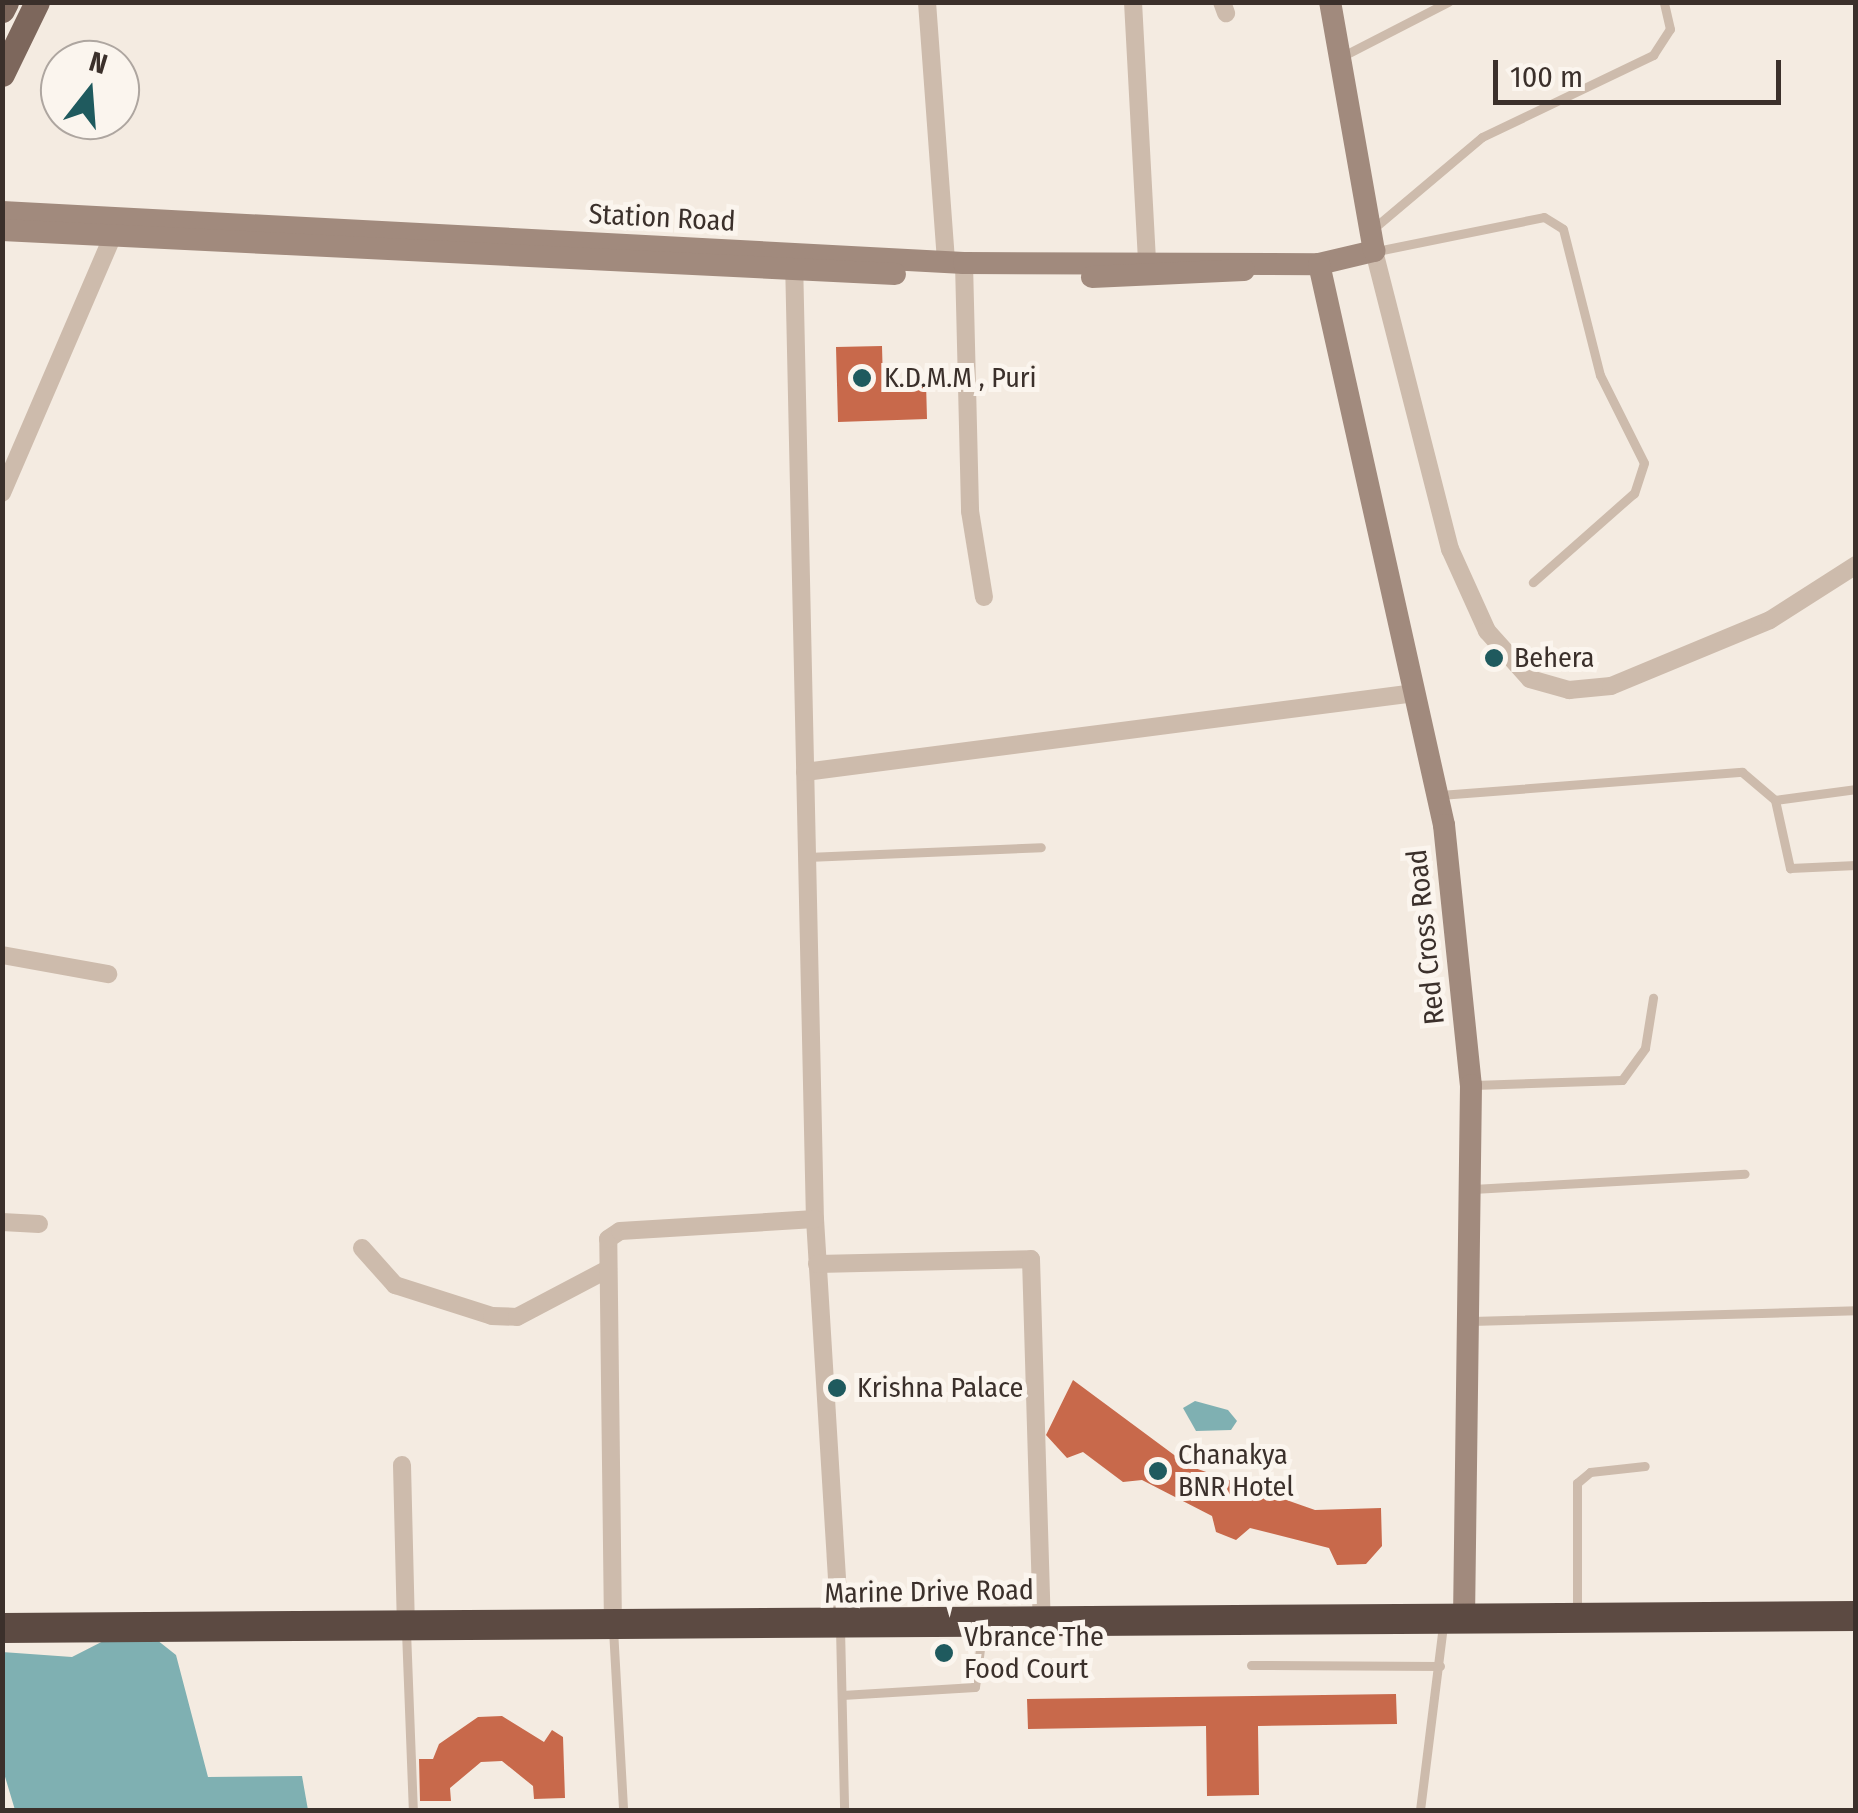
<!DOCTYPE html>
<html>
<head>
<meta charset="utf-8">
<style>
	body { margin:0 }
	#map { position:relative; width:1858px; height:1813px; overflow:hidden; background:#f4ebe1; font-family:"Fira Sans Condensed",sans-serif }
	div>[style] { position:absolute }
	.water>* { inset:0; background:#7fb0b2 }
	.building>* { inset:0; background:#c8694b }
	.lane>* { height:9px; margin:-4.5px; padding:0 4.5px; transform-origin:4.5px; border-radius:4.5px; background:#cdbbac }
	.street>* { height:18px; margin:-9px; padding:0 9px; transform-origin:9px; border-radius:9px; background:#cdbbac }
	.secondary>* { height:22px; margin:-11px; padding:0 11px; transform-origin:11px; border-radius:11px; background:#a18a7d }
	.primary>* { height:25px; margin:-12.5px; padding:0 12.5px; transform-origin:12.5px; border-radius:12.5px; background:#7d675c }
	.highway>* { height:30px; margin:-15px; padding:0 15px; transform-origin:15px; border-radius:15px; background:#5c4a42 }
	.dots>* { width:28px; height:28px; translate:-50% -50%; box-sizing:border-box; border:5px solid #fbf5ee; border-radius:50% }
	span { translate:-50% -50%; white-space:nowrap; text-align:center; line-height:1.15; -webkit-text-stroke:10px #fbf5ee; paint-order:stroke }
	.street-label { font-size:28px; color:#3b302b }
	.poi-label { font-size:28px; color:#3b302b }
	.left { translate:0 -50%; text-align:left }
	.frame { position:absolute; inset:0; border:5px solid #3b302b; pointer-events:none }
	.north { position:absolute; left:40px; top:40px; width:100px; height:100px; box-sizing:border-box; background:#fbf5ee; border:2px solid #aea6a0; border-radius:50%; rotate:17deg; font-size:28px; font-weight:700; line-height:40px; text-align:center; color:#3b302b }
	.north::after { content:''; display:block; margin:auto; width:35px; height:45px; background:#1f5a5e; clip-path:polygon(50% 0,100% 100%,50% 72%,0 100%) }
	.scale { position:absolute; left:1493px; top:60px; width:288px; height:45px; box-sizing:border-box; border:5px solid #3b302b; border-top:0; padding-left:12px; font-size:30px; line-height:35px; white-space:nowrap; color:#3b302b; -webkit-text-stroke:8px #fbf5ee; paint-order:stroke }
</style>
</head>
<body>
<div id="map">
	<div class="water">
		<div style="clip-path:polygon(1195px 1401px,1228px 1410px,1237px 1421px,1231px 1430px,1196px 1431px,1183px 1408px)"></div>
		<div style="clip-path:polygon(121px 1632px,152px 1636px,176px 1655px,208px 1777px,302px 1776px,308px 1810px,15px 1810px,3px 1770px,2px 1652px,72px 1657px)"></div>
	</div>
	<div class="building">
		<div style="clip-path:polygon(882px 346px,883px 383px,926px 382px,927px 419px,838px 422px,836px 347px)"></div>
		<div style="clip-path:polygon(1073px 1380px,1189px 1466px,1315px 1510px,1381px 1508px,1382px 1546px,1366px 1564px,1337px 1565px,1329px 1548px,1250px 1528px,1236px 1540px,1216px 1532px,1212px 1516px,1142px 1480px,1123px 1482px,1083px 1452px,1067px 1458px,1046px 1435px)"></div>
		<div style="clip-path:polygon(1396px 1694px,1397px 1724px,1258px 1726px,1259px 1795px,1207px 1796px,1206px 1726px,1028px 1729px,1027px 1699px)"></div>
		<div style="clip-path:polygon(502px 1716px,544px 1742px,552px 1730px,563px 1737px,565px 1798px,534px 1799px,533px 1786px,502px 1761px,481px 1762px,450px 1788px,451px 1801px,420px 1801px,419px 1759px,433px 1759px,439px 1744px,478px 1717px)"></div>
	</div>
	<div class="lane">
		<div style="left:1339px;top:58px;width:123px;rotate:-27.2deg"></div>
		<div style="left:1374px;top:228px;width:141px;rotate:-40.1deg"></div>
		<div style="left:1482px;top:137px;width:190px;rotate:-25.6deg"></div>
		<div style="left:1653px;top:55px;width:31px;rotate:-57deg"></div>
		<div style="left:1670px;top:29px;width:28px;rotate:-103deg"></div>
		<div style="left:1377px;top:251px;width:170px;rotate:-11.5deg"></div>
		<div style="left:1544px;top:217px;width:22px;rotate:32deg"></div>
		<div style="left:1563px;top:229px;width:151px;rotate:75.8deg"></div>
		<div style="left:1600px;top:375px;width:98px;rotate:63.4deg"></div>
		<div style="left:1644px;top:463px;width:32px;rotate:108deg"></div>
		<div style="left:1634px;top:493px;width:135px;rotate:138.6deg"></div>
		<div style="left:1440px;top:795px;width:303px;rotate:-4.4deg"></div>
		<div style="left:1742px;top:772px;width:43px;rotate:40.3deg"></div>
		<div style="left:1775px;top:800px;width:70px;rotate:77.6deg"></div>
		<div style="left:1790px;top:868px;width:66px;rotate:-2.6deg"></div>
		<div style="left:1775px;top:800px;width:82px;rotate:-7.7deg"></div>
		<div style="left:807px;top:857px;width:234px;rotate:-2.4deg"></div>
		<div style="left:1474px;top:1085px;width:148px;rotate:-1.9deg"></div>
		<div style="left:1622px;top:1080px;width:39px;rotate:-54deg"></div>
		<div style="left:1645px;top:1048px;width:51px;rotate:-80.9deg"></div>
		<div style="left:1473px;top:1189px;width:272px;rotate:-3.2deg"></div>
		<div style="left:1471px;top:1321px;width:385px;rotate:-1.6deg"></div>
		<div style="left:1577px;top:1613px;width:130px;rotate:-90deg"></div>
		<div style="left:1577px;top:1483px;width:17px;rotate:-40deg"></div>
		<div style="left:1590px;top:1472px;width:55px;rotate:-6.2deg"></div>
		<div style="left:840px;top:1628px;width:182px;rotate:88.7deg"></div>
		<div style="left:613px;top:1629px;width:181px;rotate:86.8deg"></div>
		<div style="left:406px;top:1631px;width:179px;rotate:87.8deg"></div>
		<div style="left:1251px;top:1665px;width:189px;rotate:0.3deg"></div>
		<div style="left:842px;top:1695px;width:133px;rotate:-3.4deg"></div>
		<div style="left:975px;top:1687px;width:62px;rotate:-82.5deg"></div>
		<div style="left:1420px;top:1810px;width:185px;rotate:-82.9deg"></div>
	</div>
	<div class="street">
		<div style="left:927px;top:2px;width:261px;rotate:85.8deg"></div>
		<div style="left:1133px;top:2px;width:259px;rotate:86.9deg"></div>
		<div style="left:1222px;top:2px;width:12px;rotate:70deg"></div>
		<div style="left:1374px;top:251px;width:308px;rotate:75.7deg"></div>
		<div style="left:1450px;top:549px;width:90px;rotate:65.7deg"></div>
		<div style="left:1487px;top:631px;width:64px;rotate:48.1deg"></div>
		<div style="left:1530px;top:679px;width:41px;rotate:15.8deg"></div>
		<div style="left:1569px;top:690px;width:42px;rotate:-5.4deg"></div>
		<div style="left:1611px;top:686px;width:172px;rotate:-22.5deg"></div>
		<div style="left:1770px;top:620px;width:102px;rotate:-32.6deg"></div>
		<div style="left:794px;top:259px;width:960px;rotate:88.75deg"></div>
		<div style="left:815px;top:1219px;width:408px;rotate:86.5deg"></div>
		<div style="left:964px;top:263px;width:248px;rotate:88.6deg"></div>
		<div style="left:970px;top:511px;width:87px;rotate:80.8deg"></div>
		<div style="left:2px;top:493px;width:278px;rotate:-66.7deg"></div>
		<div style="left:805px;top:772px;width:615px;rotate:-7.38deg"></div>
		<div style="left:2px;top:955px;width:108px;rotate:10.2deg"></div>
		<div style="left:2px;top:1222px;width:37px;rotate:3deg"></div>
		<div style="left:362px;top:1248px;width:50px;rotate:48.3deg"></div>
		<div style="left:395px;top:1285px;width:102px;rotate:17.7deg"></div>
		<div style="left:492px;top:1316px;width:25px;rotate:2deg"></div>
		<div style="left:517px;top:1317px;width:103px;rotate:-27.8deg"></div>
		<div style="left:817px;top:1264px;width:214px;rotate:-1.3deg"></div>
		<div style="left:1031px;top:1259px;width:364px;rotate:88.3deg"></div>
		<div style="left:402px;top:1465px;width:164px;rotate:88.6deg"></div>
		<div style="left:613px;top:1627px;width:388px;rotate:-90.7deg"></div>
		<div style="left:608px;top:1239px;width:14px;rotate:-34deg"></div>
		<div style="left:620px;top:1231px;width:195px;rotate:-3.5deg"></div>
	</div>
	<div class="secondary">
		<div style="left:2px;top:212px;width:963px;rotate:3.03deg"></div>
		<div style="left:964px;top:263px;width:355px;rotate:0.2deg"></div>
		<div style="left:1319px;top:264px;width:57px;rotate:-13.3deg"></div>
		<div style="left:1374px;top:251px;width:253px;rotate:-100deg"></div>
		<div style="left:2px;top:230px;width:894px;rotate:2.82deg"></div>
		<div style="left:1319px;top:264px;width:575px;rotate:77.44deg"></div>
		<div style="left:1444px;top:825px;width:261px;rotate:84.1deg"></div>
		<div style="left:1471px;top:1085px;width:533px;rotate:90.75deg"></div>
		<div style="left:1092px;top:277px;width:152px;rotate:-2.6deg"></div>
	</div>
	<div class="primary">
		<div style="left:2px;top:10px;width:9px;rotate:-63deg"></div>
		<div style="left:2px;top:74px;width:80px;rotate:-64.1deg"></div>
	</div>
	<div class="highway">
		<div style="left:2px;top:1628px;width:1854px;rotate:-0.37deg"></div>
	</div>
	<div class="dots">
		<div style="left:862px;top:378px;background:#1f5a5e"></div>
		<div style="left:1494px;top:658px;background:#1f5a5e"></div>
		<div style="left:837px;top:1388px;background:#1f5a5e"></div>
		<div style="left:1158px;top:1471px;background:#1f5a5e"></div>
		<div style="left:944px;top:1653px;background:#1f5a5e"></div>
	</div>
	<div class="street-label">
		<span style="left:662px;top:218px;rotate:3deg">Station Road</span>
		<span style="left:1426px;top:937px;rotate:-96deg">Red Cross Road</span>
		<span style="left:929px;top:1592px;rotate:-1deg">Marine Drive Road</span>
	</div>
	<div class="poi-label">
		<span class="left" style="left:884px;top:378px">K.D.M.M , Puri</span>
		<span class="left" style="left:1514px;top:658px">Behera</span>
		<span class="left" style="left:857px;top:1388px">Krishna Palace</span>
		<span class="left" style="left:1178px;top:1471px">Chanakya<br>BNR Hotel</span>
		<span class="left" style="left:964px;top:1653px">Vbrance The<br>Food Court</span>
	</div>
	<div class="frame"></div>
	<div class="north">N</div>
	<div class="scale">100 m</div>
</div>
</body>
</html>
